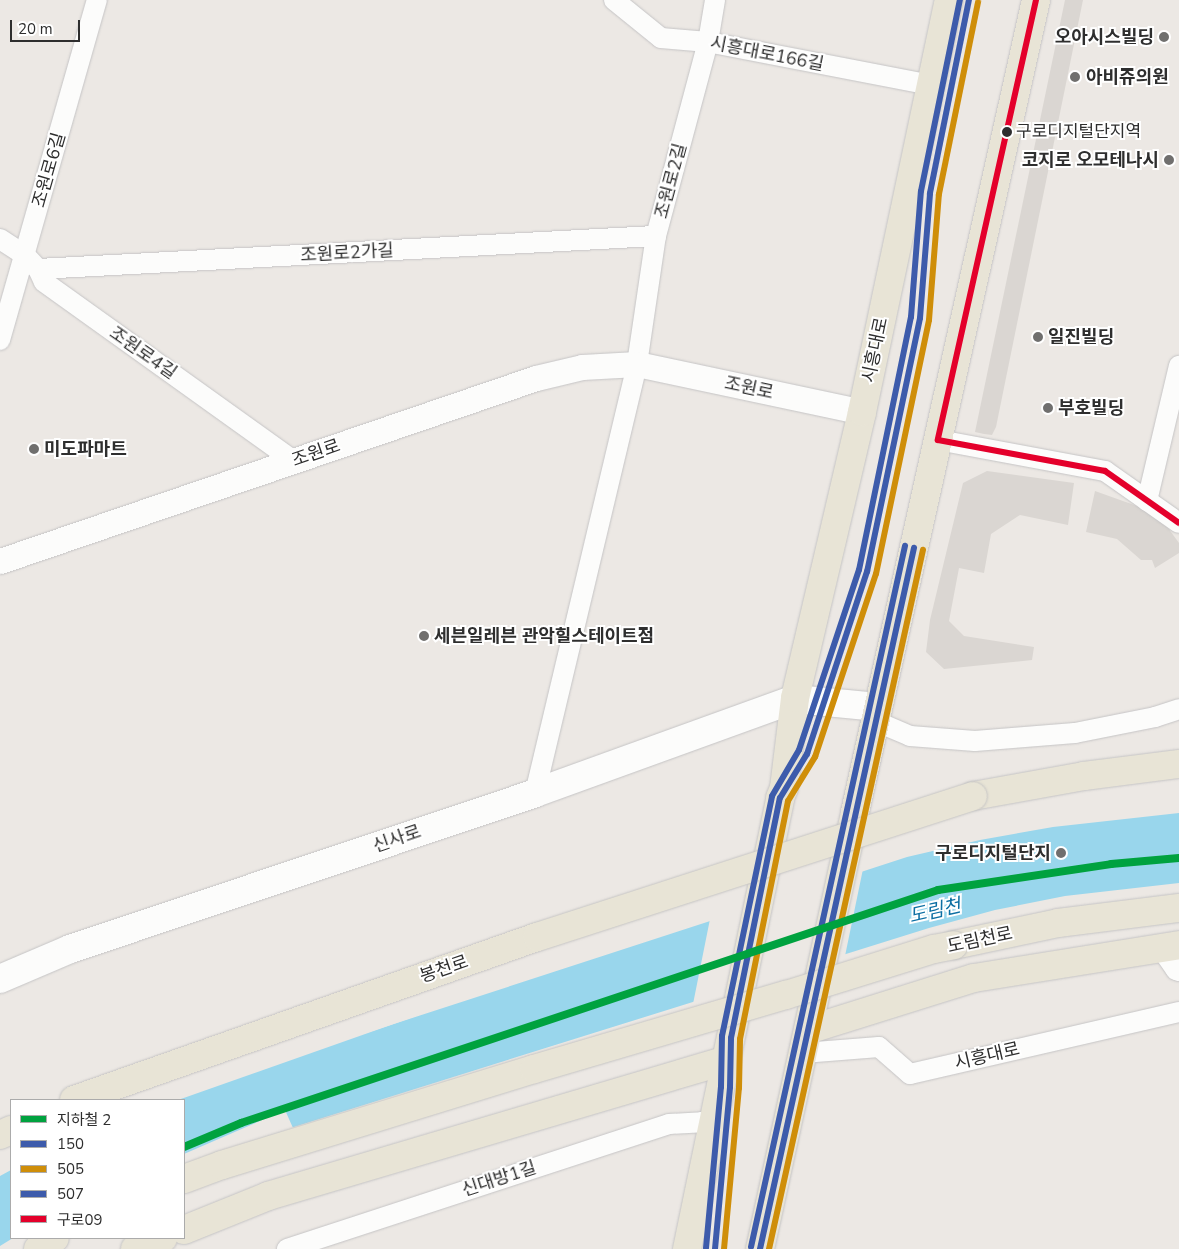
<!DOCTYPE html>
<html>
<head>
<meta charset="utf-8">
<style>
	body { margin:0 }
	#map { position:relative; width:1179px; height:1249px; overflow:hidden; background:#ece8e4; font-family:"Nunito Sans","Noto Sans KR",sans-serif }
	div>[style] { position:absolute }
	.plaza>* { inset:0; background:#dad6d2 }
	.water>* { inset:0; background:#99d6ec }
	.pier>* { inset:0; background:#ece8e4 }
	.roads { filter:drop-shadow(0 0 1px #c5c4c5) drop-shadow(0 0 1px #c5c4c5) }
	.minor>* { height:20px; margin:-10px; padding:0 10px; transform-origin:10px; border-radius:10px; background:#fcfcfb }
	.tertiary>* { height:25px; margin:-12.5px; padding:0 12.5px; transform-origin:12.5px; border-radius:12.5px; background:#fcfcfb }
	.secondary>* { height:28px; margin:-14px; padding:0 14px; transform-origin:14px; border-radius:14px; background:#fcfcfb }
	.primary>* { height:28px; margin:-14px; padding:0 14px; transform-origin:14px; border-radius:14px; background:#e8e4d6 }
	.bridges { filter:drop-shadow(0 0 1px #c6c5c4) drop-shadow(0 0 1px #c6c5c4) }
	.primary-bridge>* { height:28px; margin:-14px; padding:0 14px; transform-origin:14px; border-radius:14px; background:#e8e4d6 }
	.bus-1>* { height:6px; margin:-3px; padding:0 3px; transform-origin:3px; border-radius:3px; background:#3d5bab }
	.bus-2>* { height:6px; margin:-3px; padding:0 3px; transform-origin:3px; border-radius:3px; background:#cf8e09 }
	.bus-3>* { height:6px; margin:-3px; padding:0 3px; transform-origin:3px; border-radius:3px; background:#3d5bab }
	.bus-4>* { height:6px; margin:-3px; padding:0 3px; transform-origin:3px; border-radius:3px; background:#e4002b }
	.metro-1>* { height:8px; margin:-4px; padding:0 4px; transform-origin:4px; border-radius:4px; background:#00a23f }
	.dots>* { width:14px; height:14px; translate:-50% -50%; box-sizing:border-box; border:2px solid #fff; border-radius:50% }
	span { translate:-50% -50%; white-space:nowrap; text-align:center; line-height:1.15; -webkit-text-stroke:4px #fff; paint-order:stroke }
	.bus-label { font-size:17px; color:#2e2e2e }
	.left { translate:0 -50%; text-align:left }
	.poi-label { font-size:18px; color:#2e2e2e; font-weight:700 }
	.right { translate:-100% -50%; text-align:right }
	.street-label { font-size:18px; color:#2e2e2e }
	.water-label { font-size:19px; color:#0d6fa3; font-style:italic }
	.legend { position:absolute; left:10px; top:1099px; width:175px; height:140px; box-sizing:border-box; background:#fff; border:1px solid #ababab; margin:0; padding:6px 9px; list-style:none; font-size:15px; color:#2e2e2e }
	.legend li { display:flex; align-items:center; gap:10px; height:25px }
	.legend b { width:25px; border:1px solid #ababab }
	.scale { position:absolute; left:10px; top:20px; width:70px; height:22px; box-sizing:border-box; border:2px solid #2e2e2e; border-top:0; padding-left:6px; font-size:15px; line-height:18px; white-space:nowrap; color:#2e2e2e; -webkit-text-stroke:4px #fff; paint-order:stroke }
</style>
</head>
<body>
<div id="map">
	<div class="plaza">
		<div style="clip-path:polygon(1065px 0,1083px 0,996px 427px,992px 435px,984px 434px,975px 432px)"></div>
		<div style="clip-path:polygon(987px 471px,1074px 483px,1068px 525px,1020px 515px,991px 534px,984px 573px,959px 568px,949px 621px,964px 636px,1034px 647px,1032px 660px,944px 669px,926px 652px,930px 620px,963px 483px)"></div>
		<div style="clip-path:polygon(1095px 491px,1148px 510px,1163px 521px,1179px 543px,1179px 553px,1155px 568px,1152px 560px,1141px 560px,1117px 539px,1086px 532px)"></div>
	</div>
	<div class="water">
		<div style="clip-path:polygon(1179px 813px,1179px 883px,1065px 896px,995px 910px,929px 928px,217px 1151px,184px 1164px,184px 1100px,167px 1100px,194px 1089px,907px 857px,980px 840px,1053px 827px)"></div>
		<div style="clip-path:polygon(11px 1170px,11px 1238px,29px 1238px,0 1249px,0 1176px)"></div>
	</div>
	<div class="pier">
		<div style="clip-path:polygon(863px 869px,845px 956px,926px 931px,996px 912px,1057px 900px,996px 913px,929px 930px,620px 1027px,693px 1004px,710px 919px)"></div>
		<div style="clip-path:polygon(490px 990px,178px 1100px,164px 1100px,194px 1087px)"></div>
		<div style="clip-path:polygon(606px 1032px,218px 1154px,184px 1167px,184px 1154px,285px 1110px,293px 1128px)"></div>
		<div style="clip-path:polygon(13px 1238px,31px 1238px,15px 1249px,0 1249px,0 1246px)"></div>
	</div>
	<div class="roads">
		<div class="minor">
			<div style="left:614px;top:0;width:60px;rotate:39deg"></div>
			<div style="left:661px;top:38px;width:47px;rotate:4.9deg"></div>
			<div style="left:708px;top:42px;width:227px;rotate:10.9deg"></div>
			<div style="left:0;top:239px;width:30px;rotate:33deg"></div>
			<div style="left:25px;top:255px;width:19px;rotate:47deg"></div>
			<div style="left:38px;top:269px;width:14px;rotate:65deg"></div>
			<div style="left:44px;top:282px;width:307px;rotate:35.6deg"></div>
			<div style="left:38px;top:269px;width:619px;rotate:-3.06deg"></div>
			<div style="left:0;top:340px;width:354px;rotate:-74.1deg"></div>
			<div style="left:938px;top:440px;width:170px;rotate:10.5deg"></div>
			<div style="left:1105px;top:471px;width:90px;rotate:35.1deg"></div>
			<div style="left:1147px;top:501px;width:139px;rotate:-76.7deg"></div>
			<div style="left:875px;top:721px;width:38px;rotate:23deg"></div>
			<div style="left:910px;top:736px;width:65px;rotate:4.4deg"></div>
			<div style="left:975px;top:741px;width:100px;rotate:-4.6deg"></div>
			<div style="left:1075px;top:733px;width:82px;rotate:-11.3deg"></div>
			<div style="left:1155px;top:717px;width:25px;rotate:-18deg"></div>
			<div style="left:535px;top:793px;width:441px;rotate:-76.6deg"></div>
			<div style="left:637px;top:364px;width:129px;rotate:-81.6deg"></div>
			<div style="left:656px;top:236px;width:201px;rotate:-75deg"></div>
			<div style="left:708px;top:42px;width:43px;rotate:-80.5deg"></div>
			<div style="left:1160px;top:947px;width:28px;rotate:55deg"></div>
			<div style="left:1176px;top:970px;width:3px;rotate:18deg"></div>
			<div style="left:803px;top:1053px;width:76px;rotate:-4.5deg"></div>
			<div style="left:879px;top:1047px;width:41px;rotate:41.1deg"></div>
			<div style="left:910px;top:1074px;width:276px;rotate:-13deg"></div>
			<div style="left:287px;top:1249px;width:402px;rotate:-18.1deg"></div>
			<div style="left:669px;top:1124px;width:33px;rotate:-3deg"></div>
			<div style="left:702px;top:1122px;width:12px;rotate:31deg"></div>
		</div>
		<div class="tertiary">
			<div style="left:0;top:561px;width:566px;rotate:-18.85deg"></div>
			<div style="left:536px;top:378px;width:47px;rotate:-13.4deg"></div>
			<div style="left:582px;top:367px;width:55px;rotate:-3.1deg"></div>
			<div style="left:637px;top:364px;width:230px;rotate:12deg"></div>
		</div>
		<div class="secondary">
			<div style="left:0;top:979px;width:76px;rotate:-23.2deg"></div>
			<div style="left:70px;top:949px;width:490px;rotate:-18.5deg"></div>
			<div style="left:535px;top:793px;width:276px;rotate:-19.9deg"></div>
			<div style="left:795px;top:699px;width:83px;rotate:5.5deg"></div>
		</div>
		<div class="primary">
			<div style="left:973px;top:796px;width:113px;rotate:-10.2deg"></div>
			<div style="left:1084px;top:776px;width:96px;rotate:-7.2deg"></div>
			<div style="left:954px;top:945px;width:106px;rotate:-11.9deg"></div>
			<div style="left:1058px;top:923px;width:122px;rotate:-7.1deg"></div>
			<div style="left:808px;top:1030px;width:174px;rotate:-17.4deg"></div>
			<div style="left:974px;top:978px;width:208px;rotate:-9.1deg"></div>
			<div style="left:0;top:1135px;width:12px;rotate:-24deg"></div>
			<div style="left:184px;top:1230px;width:91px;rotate:-22deg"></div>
			<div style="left:268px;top:1196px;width:478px;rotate:-16.5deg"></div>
			<div style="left:38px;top:1249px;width:20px;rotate:-33deg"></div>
			<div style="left:135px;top:1249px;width:30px;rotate:-21deg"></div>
			<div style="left:687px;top:1249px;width:460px;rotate:-78.3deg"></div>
			<div style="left:780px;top:798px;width:11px;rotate:-68deg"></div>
			<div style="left:784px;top:788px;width:91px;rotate:-83deg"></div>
			<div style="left:795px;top:698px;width:294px;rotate:-76.8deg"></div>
			<div style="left:862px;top:412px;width:421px;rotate:-78.1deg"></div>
			<div style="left:760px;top:1249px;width:447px;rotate:-77.7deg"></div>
			<div style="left:855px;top:812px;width:832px;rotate:-77.43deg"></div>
		</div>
	</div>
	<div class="bridges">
		<div class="primary-bridge">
			<div style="left:74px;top:1100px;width:491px;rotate:-19.4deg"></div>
			<div style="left:537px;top:937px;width:458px;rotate:-17.9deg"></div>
			<div style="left:184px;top:1179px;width:40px;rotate:-20.2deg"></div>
			<div style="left:222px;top:1165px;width:326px;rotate:-17.1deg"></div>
			<div style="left:534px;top:1069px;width:263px;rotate:-16.4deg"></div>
			<div style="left:786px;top:995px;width:155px;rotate:-17.3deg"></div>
			<div style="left:934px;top:949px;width:20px;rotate:-11deg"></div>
		</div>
	</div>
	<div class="bus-1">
		<div style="left:715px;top:1249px;width:163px;rotate:-84.7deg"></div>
		<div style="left:730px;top:1087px;width:49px;rotate:-88.8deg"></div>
		<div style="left:731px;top:1038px;width:245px;rotate:-78.5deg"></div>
		<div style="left:780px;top:798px;width:52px;rotate:-58.5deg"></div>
		<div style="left:807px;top:754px;width:192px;rotate:-71.8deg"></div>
		<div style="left:867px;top:572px;width:259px;rotate:-78.2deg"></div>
		<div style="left:920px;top:318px;width:125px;rotate:-85.4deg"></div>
		<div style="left:930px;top:193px;width:197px;rotate:-78.6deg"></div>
		<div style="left:760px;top:1249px;width:718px;rotate:-77.61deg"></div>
	</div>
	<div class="bus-2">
		<div style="left:724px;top:1249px;width:162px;rotate:-84.7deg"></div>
		<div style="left:739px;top:1088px;width:49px;rotate:-88.8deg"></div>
		<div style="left:740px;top:1039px;width:243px;rotate:-78.6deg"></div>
		<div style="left:788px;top:801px;width:52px;rotate:-58.5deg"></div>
		<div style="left:815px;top:757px;width:193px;rotate:-71.6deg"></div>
		<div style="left:876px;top:574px;width:259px;rotate:-78.2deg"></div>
		<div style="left:929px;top:320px;width:126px;rotate:-85.5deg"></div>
		<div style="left:939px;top:194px;width:196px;rotate:-78.5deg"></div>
		<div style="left:769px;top:1249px;width:716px;rotate:-77.58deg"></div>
	</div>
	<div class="bus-3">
		<div style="left:751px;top:1247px;width:718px;rotate:-77.61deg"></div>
		<div style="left:706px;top:1248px;width:162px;rotate:-84.7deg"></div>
		<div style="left:721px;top:1087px;width:51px;rotate:-88.9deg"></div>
		<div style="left:722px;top:1036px;width:245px;rotate:-78.2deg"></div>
		<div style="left:772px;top:796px;width:53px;rotate:-59.6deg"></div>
		<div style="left:799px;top:750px;width:190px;rotate:-71.6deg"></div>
		<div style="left:859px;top:570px;width:258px;rotate:-78.4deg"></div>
		<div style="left:911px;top:317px;width:126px;rotate:-85.5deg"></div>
		<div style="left:921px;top:191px;width:195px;rotate:-78.5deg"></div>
	</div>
	<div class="bus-4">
		<div style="left:1036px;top:0;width:451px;rotate:102.6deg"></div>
		<div style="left:938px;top:440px;width:170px;rotate:10.5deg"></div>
		<div style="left:1105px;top:471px;width:90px;rotate:35.1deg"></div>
	</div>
	<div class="metro-1">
		<div style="left:184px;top:1147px;width:62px;rotate:-22.8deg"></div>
		<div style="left:241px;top:1123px;width:735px;rotate:-18.48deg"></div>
		<div style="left:938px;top:890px;width:175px;rotate:-8.5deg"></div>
		<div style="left:1111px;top:864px;width:68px;rotate:-5deg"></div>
	</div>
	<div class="dots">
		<div style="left:1164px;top:37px;background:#706f6e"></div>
		<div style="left:1075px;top:77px;background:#706f6e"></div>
		<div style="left:1007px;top:132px;background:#2e2e2e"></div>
		<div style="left:1169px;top:160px;background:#706f6e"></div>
		<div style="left:1038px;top:337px;background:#706f6e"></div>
		<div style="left:1048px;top:408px;background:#706f6e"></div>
		<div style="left:34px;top:449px;background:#706f6e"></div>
		<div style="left:424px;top:636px;background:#706f6e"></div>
		<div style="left:1061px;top:853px;background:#706f6e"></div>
	</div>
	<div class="bus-label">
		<span class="left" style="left:1016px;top:132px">구로디지털단지역</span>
	</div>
	<div class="poi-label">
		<span class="right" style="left:1154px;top:37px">오아시스빌딩</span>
		<span class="left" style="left:1086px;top:77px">아비쥬의원</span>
		<span class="right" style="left:1159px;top:160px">코지로 오모테나시</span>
		<span class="left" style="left:1048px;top:337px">일진빌딩</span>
		<span class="left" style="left:1058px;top:408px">부호빌딩</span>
		<span class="left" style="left:44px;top:449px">미도파마트</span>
		<span class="left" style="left:434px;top:636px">세븐일레븐 관악힐스테이트점</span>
		<span class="right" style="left:1051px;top:853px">구로디지털단지</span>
	</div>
	<div class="street-label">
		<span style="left:767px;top:54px;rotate:11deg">시흥대로166길</span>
		<span style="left:49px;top:170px;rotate:-74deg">조원로6길</span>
		<span style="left:671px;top:181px;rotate:-75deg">조원로2길</span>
		<span style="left:347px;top:253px;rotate:-3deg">조원로2가길</span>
		<span style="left:875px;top:350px;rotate:-78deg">시흥대로</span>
		<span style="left:143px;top:353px;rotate:35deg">조원로4길</span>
		<span style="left:749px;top:388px;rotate:12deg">조원로</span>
		<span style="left:316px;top:453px;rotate:-19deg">조원로</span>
		<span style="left:397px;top:839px;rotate:-19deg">신사로</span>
		<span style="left:980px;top:940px;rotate:-12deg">도림천로</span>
		<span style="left:444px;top:969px;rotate:-19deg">봉천로</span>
		<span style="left:987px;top:1056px;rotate:-13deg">시흥대로</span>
		<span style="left:499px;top:1179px;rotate:-18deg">신대방1길</span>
	</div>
	<div class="water-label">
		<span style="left:935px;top:912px;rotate:-13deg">도림천</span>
	</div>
	<ul class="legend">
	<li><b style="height:6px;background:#00a23f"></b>지하철 2</li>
	<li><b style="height:6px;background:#3d5bab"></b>150</li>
	<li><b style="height:6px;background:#cf8e09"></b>505</li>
	<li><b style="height:6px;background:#3d5bab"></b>507</li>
	<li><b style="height:6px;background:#e4002b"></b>구로09</li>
	</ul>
	<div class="scale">20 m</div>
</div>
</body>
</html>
